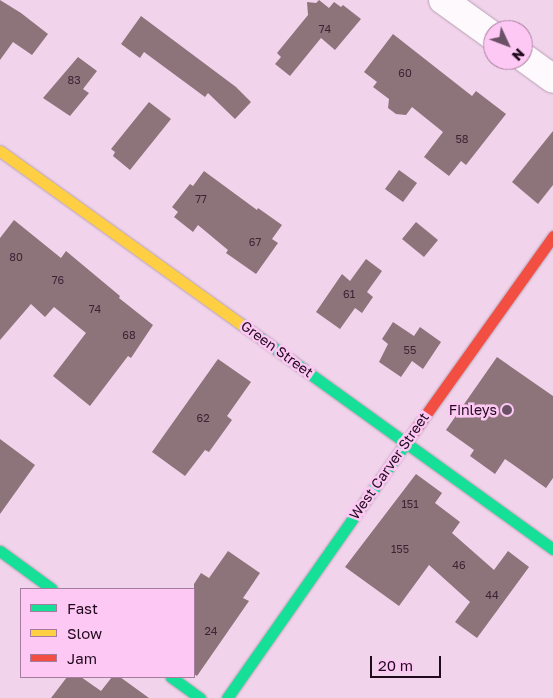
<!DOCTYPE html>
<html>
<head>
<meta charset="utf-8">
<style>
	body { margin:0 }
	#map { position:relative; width:553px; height:698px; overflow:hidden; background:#f1d4eb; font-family:"Golos Text",sans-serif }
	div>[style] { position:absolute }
	.building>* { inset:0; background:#8d737a }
	.roads { filter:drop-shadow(0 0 1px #b8a0b4) drop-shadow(0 0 1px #b8a0b4) }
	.street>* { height:28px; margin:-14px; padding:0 14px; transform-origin:14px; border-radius:14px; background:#fdf9fc }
	.fast>* { height:11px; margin:-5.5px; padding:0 5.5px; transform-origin:5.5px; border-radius:5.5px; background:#16e098 }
	.slow>* { height:11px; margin:-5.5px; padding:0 5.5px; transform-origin:5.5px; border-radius:5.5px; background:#ffcf43 }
	.jam>* { height:11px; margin:-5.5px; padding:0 5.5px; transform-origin:5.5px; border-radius:5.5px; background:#f24e42 }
	.dots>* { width:14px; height:14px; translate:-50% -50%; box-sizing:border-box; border:2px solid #fdc8f3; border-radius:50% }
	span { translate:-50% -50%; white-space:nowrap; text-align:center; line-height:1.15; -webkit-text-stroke:5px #fdc8f3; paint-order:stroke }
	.number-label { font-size:11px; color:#3c2435 }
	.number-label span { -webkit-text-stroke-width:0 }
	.street-label { font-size:14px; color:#210a1e }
	.poi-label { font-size:14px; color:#210a1e }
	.right { translate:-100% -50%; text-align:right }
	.legend { position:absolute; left:20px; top:588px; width:175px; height:90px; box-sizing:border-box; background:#fdc8f3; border:1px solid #a57c9e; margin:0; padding:6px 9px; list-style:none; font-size:15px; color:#210a1e }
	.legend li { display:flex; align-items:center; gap:10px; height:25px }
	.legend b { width:25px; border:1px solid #a57c9e }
	.north { position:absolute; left:483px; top:20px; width:50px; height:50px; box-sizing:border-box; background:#fdc8f3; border:1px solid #a57c9e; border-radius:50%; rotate:133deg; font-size:14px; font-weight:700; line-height:20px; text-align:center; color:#210a1e }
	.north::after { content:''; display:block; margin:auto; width:18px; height:22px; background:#6a5166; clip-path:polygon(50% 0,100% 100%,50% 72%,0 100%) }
	.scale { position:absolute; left:370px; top:656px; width:71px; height:22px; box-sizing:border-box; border:2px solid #210a1e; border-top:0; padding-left:6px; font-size:15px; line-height:18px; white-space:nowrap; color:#210a1e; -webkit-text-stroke:4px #fdc8f3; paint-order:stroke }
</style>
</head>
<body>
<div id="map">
	<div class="building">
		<div style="clip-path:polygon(0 0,21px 13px,48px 34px,32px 55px,13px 42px,0 60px)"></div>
		<div style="clip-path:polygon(319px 0,329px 8px,334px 2px,341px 7px,343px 5px,361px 19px,335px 50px,321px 38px,290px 76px,275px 64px,281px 57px,277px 53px,308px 15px,307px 2px,316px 3px)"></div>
		<div style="clip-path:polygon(141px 16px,236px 87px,251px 102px,235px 119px,208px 93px,205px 97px,144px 52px,140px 58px,121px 44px)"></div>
		<div style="clip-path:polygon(393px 34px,472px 96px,476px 91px,506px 114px,466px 165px,461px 161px,449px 176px,424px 157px,443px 132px,412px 107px,406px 115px,396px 114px,388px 108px,389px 99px,373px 87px,377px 82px,364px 72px)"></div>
		<div style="clip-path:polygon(78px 57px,97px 71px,83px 89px,89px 93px,70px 116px,43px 98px)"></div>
		<div style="clip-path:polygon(149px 102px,171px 119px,130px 170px,113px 156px,115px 152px,111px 149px)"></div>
		<div style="clip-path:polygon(553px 131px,553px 185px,538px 204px,512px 182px)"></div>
		<div style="clip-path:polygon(399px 170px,417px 183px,403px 202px,385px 189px)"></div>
		<div style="clip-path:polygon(204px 171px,257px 210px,258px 208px,282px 225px,272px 239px,278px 243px,256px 274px,226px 253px,228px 250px,198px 225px,193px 232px,174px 217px,178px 212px,172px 207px,190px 184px,193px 186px)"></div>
		<div style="clip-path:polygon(14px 220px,61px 258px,66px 251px,120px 296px,119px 298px,153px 325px,131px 358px,128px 356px,90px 406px,53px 376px,86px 333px,54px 307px,45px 317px,31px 304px,0 340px,0 238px)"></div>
		<div style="clip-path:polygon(416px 222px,438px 240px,424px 257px,402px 239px)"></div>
		<div style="clip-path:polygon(366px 259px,382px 271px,367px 292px,373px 297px,362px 313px,355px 308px,340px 329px,316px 312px,342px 274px,350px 281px)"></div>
		<div style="clip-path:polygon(393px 322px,414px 336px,420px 327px,441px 342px,423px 369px,412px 361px,401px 377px,379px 362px,388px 344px,382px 339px)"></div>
		<div style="clip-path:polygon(497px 357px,553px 396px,553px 478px,546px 488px,505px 459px,495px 474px,470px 456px,474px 450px,446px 430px)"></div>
		<div style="clip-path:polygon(218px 359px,251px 382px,227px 416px,232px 420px,209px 452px,205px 450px,185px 476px,152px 452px)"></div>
		<div style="clip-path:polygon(0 439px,35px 465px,0 514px)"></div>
		<div style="clip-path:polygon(416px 474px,442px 493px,435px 503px,460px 522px,452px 533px,494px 570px,508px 551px,529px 567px,477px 638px,455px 622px,470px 602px,429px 565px,399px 606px,345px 567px)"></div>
		<div style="clip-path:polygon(228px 551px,260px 573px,243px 598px,249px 601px,197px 676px,194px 674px,194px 584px,201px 573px,209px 578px)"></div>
		<div style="clip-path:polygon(67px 677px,81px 677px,101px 691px,112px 677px,120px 677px,149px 698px,51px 698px)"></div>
	</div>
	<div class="roads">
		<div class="street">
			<div style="left:443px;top:0;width:62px;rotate:35.8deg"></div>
			<div style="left:523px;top:57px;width:37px;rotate:36deg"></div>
		</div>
		<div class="fast">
			<div style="left:241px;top:324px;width:385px;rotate:35.8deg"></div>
			<div style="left:0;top:551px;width:64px;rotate:36.2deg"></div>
			<div style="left:171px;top:677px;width:36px;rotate:36deg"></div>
			<div style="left:227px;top:698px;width:314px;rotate:-55deg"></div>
		</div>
		<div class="slow">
			<div style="left:0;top:151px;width:297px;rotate:35.7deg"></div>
		</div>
		<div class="jam">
			<div style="left:407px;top:441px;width:252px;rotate:-54.5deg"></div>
		</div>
	</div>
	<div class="dots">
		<div style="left:507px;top:410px;background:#6a5166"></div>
	</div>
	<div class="number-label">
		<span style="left:325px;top:29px">74</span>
		<span style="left:405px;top:73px">60</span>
		<span style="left:74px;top:80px">83</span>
		<span style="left:462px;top:139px">58</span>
		<span style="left:201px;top:199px">77</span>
		<span style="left:255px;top:242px">67</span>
		<span style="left:16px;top:257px">80</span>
		<span style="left:58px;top:280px">76</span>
		<span style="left:349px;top:294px">61</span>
		<span style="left:95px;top:309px">74</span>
		<span style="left:129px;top:335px">68</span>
		<span style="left:410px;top:350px">55</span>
		<span style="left:203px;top:418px">62</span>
		<span style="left:410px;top:504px">151</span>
		<span style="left:400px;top:549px">155</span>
		<span style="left:459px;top:565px">46</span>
		<span style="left:492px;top:595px">44</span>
		<span style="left:211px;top:631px">24</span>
	</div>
	<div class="street-label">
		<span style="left:277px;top:349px;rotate:36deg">Green Street</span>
		<span style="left:389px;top:466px;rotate:-55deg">West Carver Street</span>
	</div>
	<div class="poi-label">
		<span class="right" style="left:497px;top:410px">Finleys</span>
	</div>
	<ul class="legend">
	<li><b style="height:6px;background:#16e098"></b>Fast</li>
	<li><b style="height:6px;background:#ffcf43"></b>Slow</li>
	<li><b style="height:6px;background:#f24e42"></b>Jam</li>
	</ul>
	<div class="north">N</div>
	<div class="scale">20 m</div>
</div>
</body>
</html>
